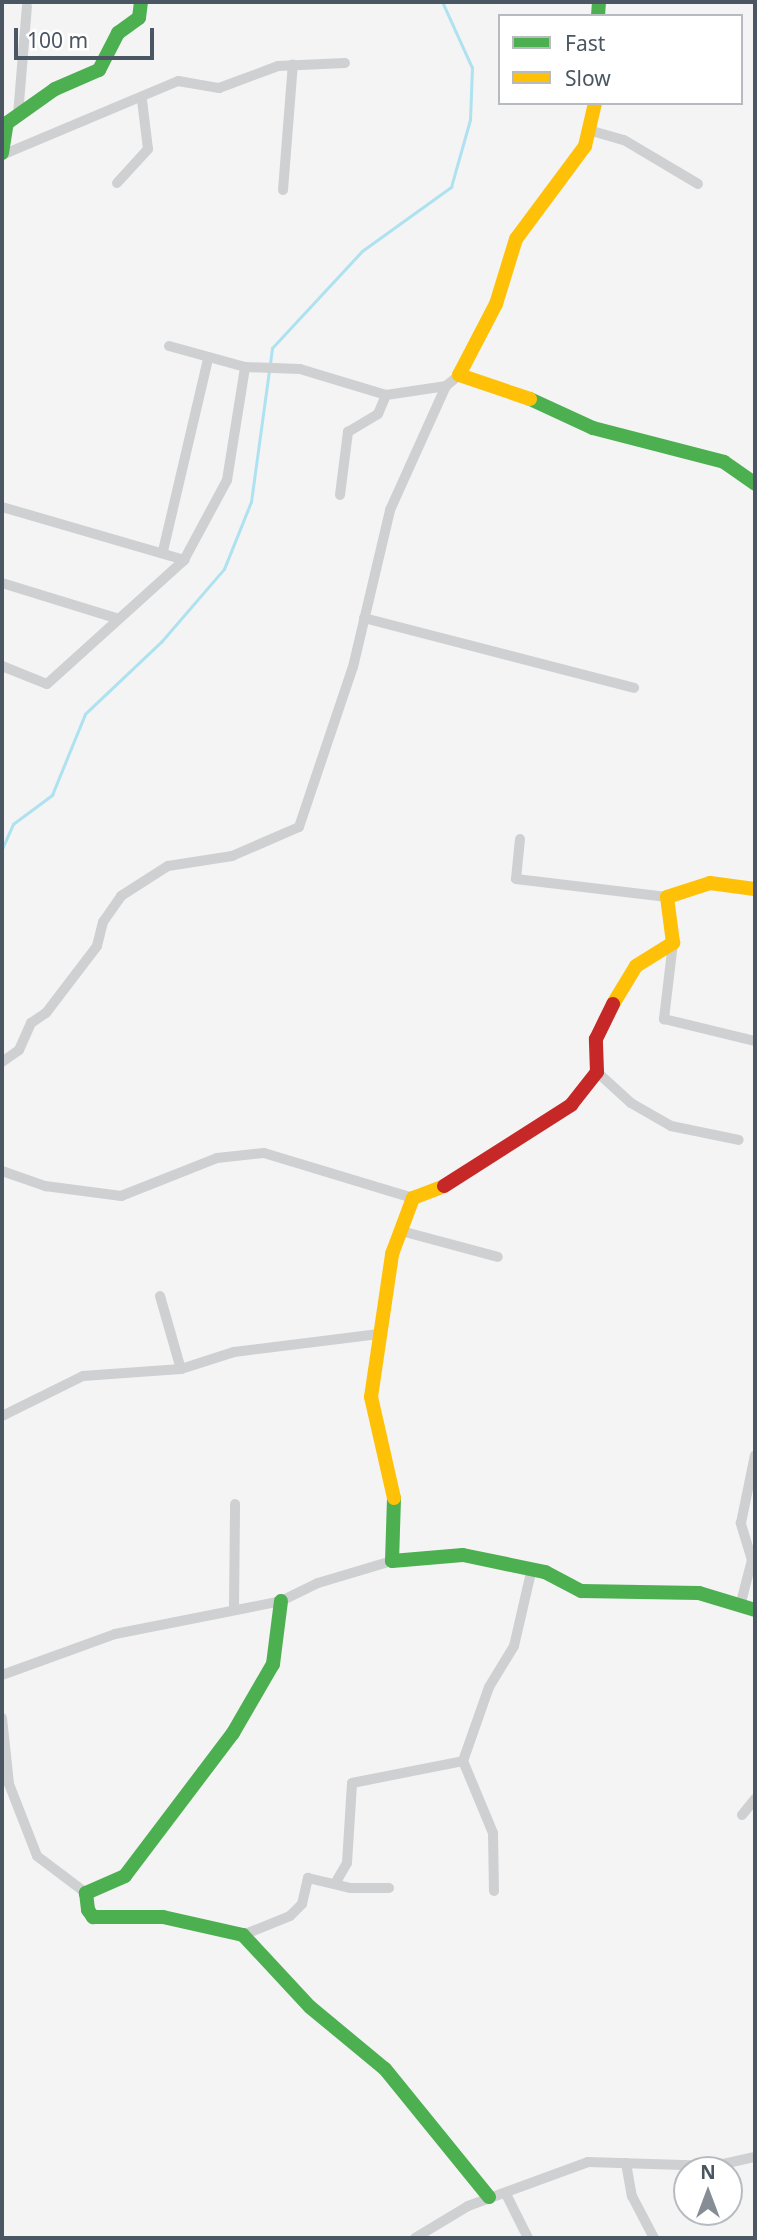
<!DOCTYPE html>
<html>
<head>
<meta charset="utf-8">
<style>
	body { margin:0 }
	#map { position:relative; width:757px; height:2240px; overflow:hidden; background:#f4f4f4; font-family:"Noto Sans",sans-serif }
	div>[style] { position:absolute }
	.stream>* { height:2.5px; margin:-1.25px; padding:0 1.25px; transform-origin:1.25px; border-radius:1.25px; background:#aee2f0 }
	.street>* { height:10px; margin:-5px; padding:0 5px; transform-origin:5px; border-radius:5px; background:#ced0d2 }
	.fast>* { height:14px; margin:-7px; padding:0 7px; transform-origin:7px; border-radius:7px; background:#4caf50 }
	.slow>* { height:14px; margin:-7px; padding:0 7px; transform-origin:7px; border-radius:7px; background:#ffc107 }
	.jam>* { height:14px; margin:-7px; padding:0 7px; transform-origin:7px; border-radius:7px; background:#c62828 }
	span { translate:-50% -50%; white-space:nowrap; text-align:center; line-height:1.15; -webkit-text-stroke:7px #fff; paint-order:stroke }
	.frame { position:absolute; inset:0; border:4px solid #4a5661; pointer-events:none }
	.legend { position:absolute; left:498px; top:14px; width:245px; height:91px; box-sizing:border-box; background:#fff; border:2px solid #b7bbc0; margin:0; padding:9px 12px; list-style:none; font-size:21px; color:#4a5661 }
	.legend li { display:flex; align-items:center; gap:14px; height:35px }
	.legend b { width:35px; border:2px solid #b7bbc0 }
	.north { position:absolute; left:673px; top:2156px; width:70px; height:70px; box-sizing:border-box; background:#fff; border:2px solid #b7bbc0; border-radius:50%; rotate:0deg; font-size:19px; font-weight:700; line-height:28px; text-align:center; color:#4a5661 }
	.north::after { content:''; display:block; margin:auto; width:24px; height:32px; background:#868d94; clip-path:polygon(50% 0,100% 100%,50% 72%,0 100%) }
	.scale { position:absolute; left:14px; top:28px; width:140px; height:32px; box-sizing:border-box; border:4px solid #4a5661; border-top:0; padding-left:9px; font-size:21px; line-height:24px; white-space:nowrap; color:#4a5661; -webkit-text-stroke:5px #fff; paint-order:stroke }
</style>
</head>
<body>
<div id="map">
	<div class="stream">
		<div style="left:2px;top:849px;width:27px;rotate:-66deg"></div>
		<div style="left:13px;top:824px;width:49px;rotate:-36.6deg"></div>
		<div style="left:52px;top:795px;width:87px;rotate:-67.8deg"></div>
		<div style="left:85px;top:714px;width:105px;rotate:-43.5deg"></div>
		<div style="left:161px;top:642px;width:96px;rotate:-49.2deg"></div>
		<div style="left:224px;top:569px;width:72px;rotate:-68.1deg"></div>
		<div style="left:251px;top:502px;width:155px;rotate:-82.2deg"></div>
		<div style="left:272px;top:348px;width:132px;rotate:-47.1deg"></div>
		<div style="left:362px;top:251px;width:110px;rotate:-35.7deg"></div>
		<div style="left:451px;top:187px;width:70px;rotate:-74.2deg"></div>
		<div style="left:470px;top:120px;width:52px;rotate:-87.8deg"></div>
		<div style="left:472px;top:68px;width:72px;rotate:-114.4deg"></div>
	</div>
	<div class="street">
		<div style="left:18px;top:115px;width:109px;rotate:-85.3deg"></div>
		<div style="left:592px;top:131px;width:33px;rotate:16deg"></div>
		<div style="left:624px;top:140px;width:86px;rotate:30.7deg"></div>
		<div style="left:2px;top:155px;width:191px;rotate:-22.8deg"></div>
		<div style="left:178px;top:81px;width:42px;rotate:9.7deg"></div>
		<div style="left:219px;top:88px;width:63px;rotate:-20.4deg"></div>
		<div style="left:278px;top:66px;width:67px;rotate:-2.6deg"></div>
		<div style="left:117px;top:183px;width:46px;rotate:-47.6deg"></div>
		<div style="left:148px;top:149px;width:49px;rotate:-97deg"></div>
		<div style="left:283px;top:190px;width:126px;rotate:-85.5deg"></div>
		<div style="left:169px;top:346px;width:79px;rotate:15.4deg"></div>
		<div style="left:245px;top:367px;width:55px;rotate:2.1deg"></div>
		<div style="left:300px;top:369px;width:90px;rotate:16.8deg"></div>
		<div style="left:386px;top:395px;width:61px;rotate:-8.5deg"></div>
		<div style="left:340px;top:495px;width:64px;rotate:-82.8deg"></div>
		<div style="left:348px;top:432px;width:35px;rotate:-31deg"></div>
		<div style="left:378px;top:414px;width:21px;rotate:-67deg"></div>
		<div style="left:2px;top:507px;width:190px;rotate:16.2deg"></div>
		<div style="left:163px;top:551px;width:197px;rotate:-76.8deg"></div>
		<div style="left:2px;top:583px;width:122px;rotate:17.1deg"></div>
		<div style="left:364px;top:618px;width:279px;rotate:14.5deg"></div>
		<div style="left:2px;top:666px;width:48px;rotate:21.8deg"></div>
		<div style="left:47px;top:684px;width:185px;rotate:-42.1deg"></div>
		<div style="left:184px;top:560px;width:91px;rotate:-61.7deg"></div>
		<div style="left:227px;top:480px;width:114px;rotate:-80.9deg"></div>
		<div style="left:520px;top:839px;width:40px;rotate:95.7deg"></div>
		<div style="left:516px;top:879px;width:152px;rotate:6.8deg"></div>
		<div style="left:673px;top:943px;width:77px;rotate:96.8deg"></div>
		<div style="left:664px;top:1019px;width:94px;rotate:13.6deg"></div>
		<div style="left:2px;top:1062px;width:21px;rotate:-35deg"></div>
		<div style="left:19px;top:1050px;width:30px;rotate:-66deg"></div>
		<div style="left:31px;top:1023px;width:18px;rotate:-34deg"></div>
		<div style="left:46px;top:1013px;width:84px;rotate:-52.7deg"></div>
		<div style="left:97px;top:946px;width:25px;rotate:-76deg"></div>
		<div style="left:103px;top:922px;width:32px;rotate:-55deg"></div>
		<div style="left:121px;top:896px;width:56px;rotate:-32.6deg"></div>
		<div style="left:168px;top:866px;width:65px;rotate:-8.9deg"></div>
		<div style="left:232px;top:856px;width:73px;rotate:-23.4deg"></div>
		<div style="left:299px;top:827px;width:169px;rotate:-71.4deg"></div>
		<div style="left:353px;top:667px;width:161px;rotate:-76.7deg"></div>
		<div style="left:390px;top:510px;width:136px;rotate:-65.7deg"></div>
		<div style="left:446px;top:386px;width:17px;rotate:-40deg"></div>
		<div style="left:597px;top:1072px;width:46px;rotate:42.4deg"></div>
		<div style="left:631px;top:1103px;width:46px;rotate:29.9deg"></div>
		<div style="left:671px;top:1126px;width:69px;rotate:11.6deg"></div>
		<div style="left:2px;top:1171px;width:46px;rotate:19.2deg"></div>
		<div style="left:45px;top:1186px;width:77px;rotate:7.5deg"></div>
		<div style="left:121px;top:1196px;width:103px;rotate:-21.6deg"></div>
		<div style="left:217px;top:1158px;width:47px;rotate:-6.1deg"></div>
		<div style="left:264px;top:1153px;width:156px;rotate:16.8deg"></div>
		<div style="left:405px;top:1232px;width:96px;rotate:15deg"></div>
		<div style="left:160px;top:1296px;width:76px;rotate:74deg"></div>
		<div style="left:2px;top:1416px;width:90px;rotate:-26.3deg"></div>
		<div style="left:83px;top:1376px;width:98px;rotate:-4.1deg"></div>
		<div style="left:181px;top:1369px;width:56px;rotate:-17.8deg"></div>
		<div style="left:234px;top:1352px;width:146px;rotate:-7.1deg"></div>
		<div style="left:234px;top:1606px;width:102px;rotate:-89.4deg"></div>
		<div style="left:740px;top:1606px;width:48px;rotate:-75.4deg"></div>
		<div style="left:752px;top:1560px;width:39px;rotate:-107deg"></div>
		<div style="left:741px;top:1523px;width:69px;rotate:-78.4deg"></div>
		<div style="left:2px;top:1675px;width:120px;rotate:-19.9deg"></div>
		<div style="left:115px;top:1634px;width:169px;rotate:-11.2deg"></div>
		<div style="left:281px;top:1601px;width:41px;rotate:-25.9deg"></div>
		<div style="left:318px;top:1583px;width:77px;rotate:-16.6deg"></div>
		<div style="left:2px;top:1718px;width:66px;rotate:83.9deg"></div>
		<div style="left:9px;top:1784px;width:77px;rotate:68.7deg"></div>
		<div style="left:37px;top:1856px;width:61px;rotate:37.1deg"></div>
		<div style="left:742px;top:1815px;width:21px;rotate:-51deg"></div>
		<div style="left:336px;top:1882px;width:22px;rotate:-60deg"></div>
		<div style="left:347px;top:1863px;width:80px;rotate:-86.4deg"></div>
		<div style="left:352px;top:1783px;width:113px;rotate:-11.2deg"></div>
		<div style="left:494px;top:1891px;width:58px;rotate:-91deg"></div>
		<div style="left:493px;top:1833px;width:78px;rotate:-112.6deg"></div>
		<div style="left:463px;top:1761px;width:78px;rotate:-70.6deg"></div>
		<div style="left:489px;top:1687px;width:48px;rotate:-58.6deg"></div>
		<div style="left:514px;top:1646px;width:80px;rotate:-77deg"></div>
		<div style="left:243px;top:1935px;width:51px;rotate:-22deg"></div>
		<div style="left:290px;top:1916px;width:17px;rotate:-45deg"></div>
		<div style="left:302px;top:1904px;width:27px;rotate:-77deg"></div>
		<div style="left:308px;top:1878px;width:43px;rotate:13.4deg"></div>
		<div style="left:350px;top:1888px;width:39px"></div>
		<div style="left:626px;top:2163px;width:34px;rotate:80deg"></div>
		<div style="left:632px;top:2196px;width:47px;rotate:62.4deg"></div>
		<div style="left:506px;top:2194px;width:49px;rotate:63.4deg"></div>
		<div style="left:415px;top:2238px;width:62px;rotate:-31.1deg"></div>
		<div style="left:468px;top:2206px;width:128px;rotate:-20.1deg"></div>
		<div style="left:588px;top:2162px;width:126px;rotate:1.8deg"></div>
		<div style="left:714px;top:2166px;width:42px;rotate:-12.4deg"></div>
	</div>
	<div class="fast">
		<div style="left:598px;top:16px;width:14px;rotate:-86deg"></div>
		<div style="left:2px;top:153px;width:30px;rotate:-81deg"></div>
		<div style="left:7px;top:123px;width:59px;rotate:-35.3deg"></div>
		<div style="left:55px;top:89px;width:48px;rotate:-23.4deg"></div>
		<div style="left:99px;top:70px;width:42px;rotate:-62.8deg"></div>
		<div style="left:118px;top:33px;width:26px;rotate:-36deg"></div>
		<div style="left:139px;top:18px;width:16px;rotate:-83deg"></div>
		<div style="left:530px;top:399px;width:69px;rotate:24.7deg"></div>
		<div style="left:593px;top:428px;width:135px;rotate:14.5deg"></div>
		<div style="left:724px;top:462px;width:38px;rotate:35deg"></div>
		<div style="left:394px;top:1498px;width:63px;rotate:91.8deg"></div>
		<div style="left:392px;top:1561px;width:71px;rotate:-4.8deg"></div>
		<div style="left:463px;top:1555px;width:84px;rotate:11.7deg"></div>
		<div style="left:545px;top:1572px;width:41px;rotate:27.8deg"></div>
		<div style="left:581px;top:1591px;width:118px;rotate:1deg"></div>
		<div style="left:699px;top:1593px;width:59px;rotate:16.9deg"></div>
		<div style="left:281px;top:1601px;width:64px;rotate:97.2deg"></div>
		<div style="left:273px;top:1664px;width:80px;rotate:120.1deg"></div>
		<div style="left:233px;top:1733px;width:179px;rotate:127.1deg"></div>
		<div style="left:125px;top:1876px;width:43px;rotate:156.4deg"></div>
		<div style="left:86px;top:1893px;width:17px;rotate:83deg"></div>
		<div style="left:88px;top:1910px;width:9px;rotate:54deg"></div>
		<div style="left:93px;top:1917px;width:70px"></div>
		<div style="left:163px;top:1917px;width:82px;rotate:12.7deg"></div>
		<div style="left:243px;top:1935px;width:98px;rotate:47.1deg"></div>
		<div style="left:310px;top:2007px;width:97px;rotate:39.6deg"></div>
		<div style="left:385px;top:2069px;width:165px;rotate:50.9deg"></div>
	</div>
	<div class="slow">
		<div style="left:530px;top:399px;width:75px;rotate:-161.3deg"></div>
		<div style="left:459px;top:375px;width:80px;rotate:-62.5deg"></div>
		<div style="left:496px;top:304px;width:68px;rotate:-72.9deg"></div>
		<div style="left:516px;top:239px;width:116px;rotate:-53.4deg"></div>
		<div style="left:585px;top:146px;width:44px;rotate:-76.9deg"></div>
		<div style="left:613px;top:1004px;width:44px;rotate:-58.8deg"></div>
		<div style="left:636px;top:966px;width:44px;rotate:-31.9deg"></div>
		<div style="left:673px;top:943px;width:46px;rotate:-97.4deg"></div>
		<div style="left:667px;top:897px;width:45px;rotate:-18deg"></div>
		<div style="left:710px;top:883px;width:45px;rotate:7.6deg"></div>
		<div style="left:394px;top:1498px;width:104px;rotate:-102.8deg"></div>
		<div style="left:371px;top:1397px;width:145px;rotate:-81.6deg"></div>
		<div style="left:392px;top:1254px;width:60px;rotate:-69.4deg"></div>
		<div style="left:413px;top:1198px;width:33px;rotate:-21deg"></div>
	</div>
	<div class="jam">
		<div style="left:444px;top:1186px;width:151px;rotate:-32.5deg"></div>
		<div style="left:571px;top:1105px;width:42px;rotate:-51.8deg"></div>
		<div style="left:597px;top:1072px;width:33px;rotate:-92deg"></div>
		<div style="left:596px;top:1039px;width:39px;rotate:-64deg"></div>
	</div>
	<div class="frame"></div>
	<ul class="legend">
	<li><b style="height:9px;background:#4caf50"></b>Fast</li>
	<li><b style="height:9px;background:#ffc107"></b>Slow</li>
	</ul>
	<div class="north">N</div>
	<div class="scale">100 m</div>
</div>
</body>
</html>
